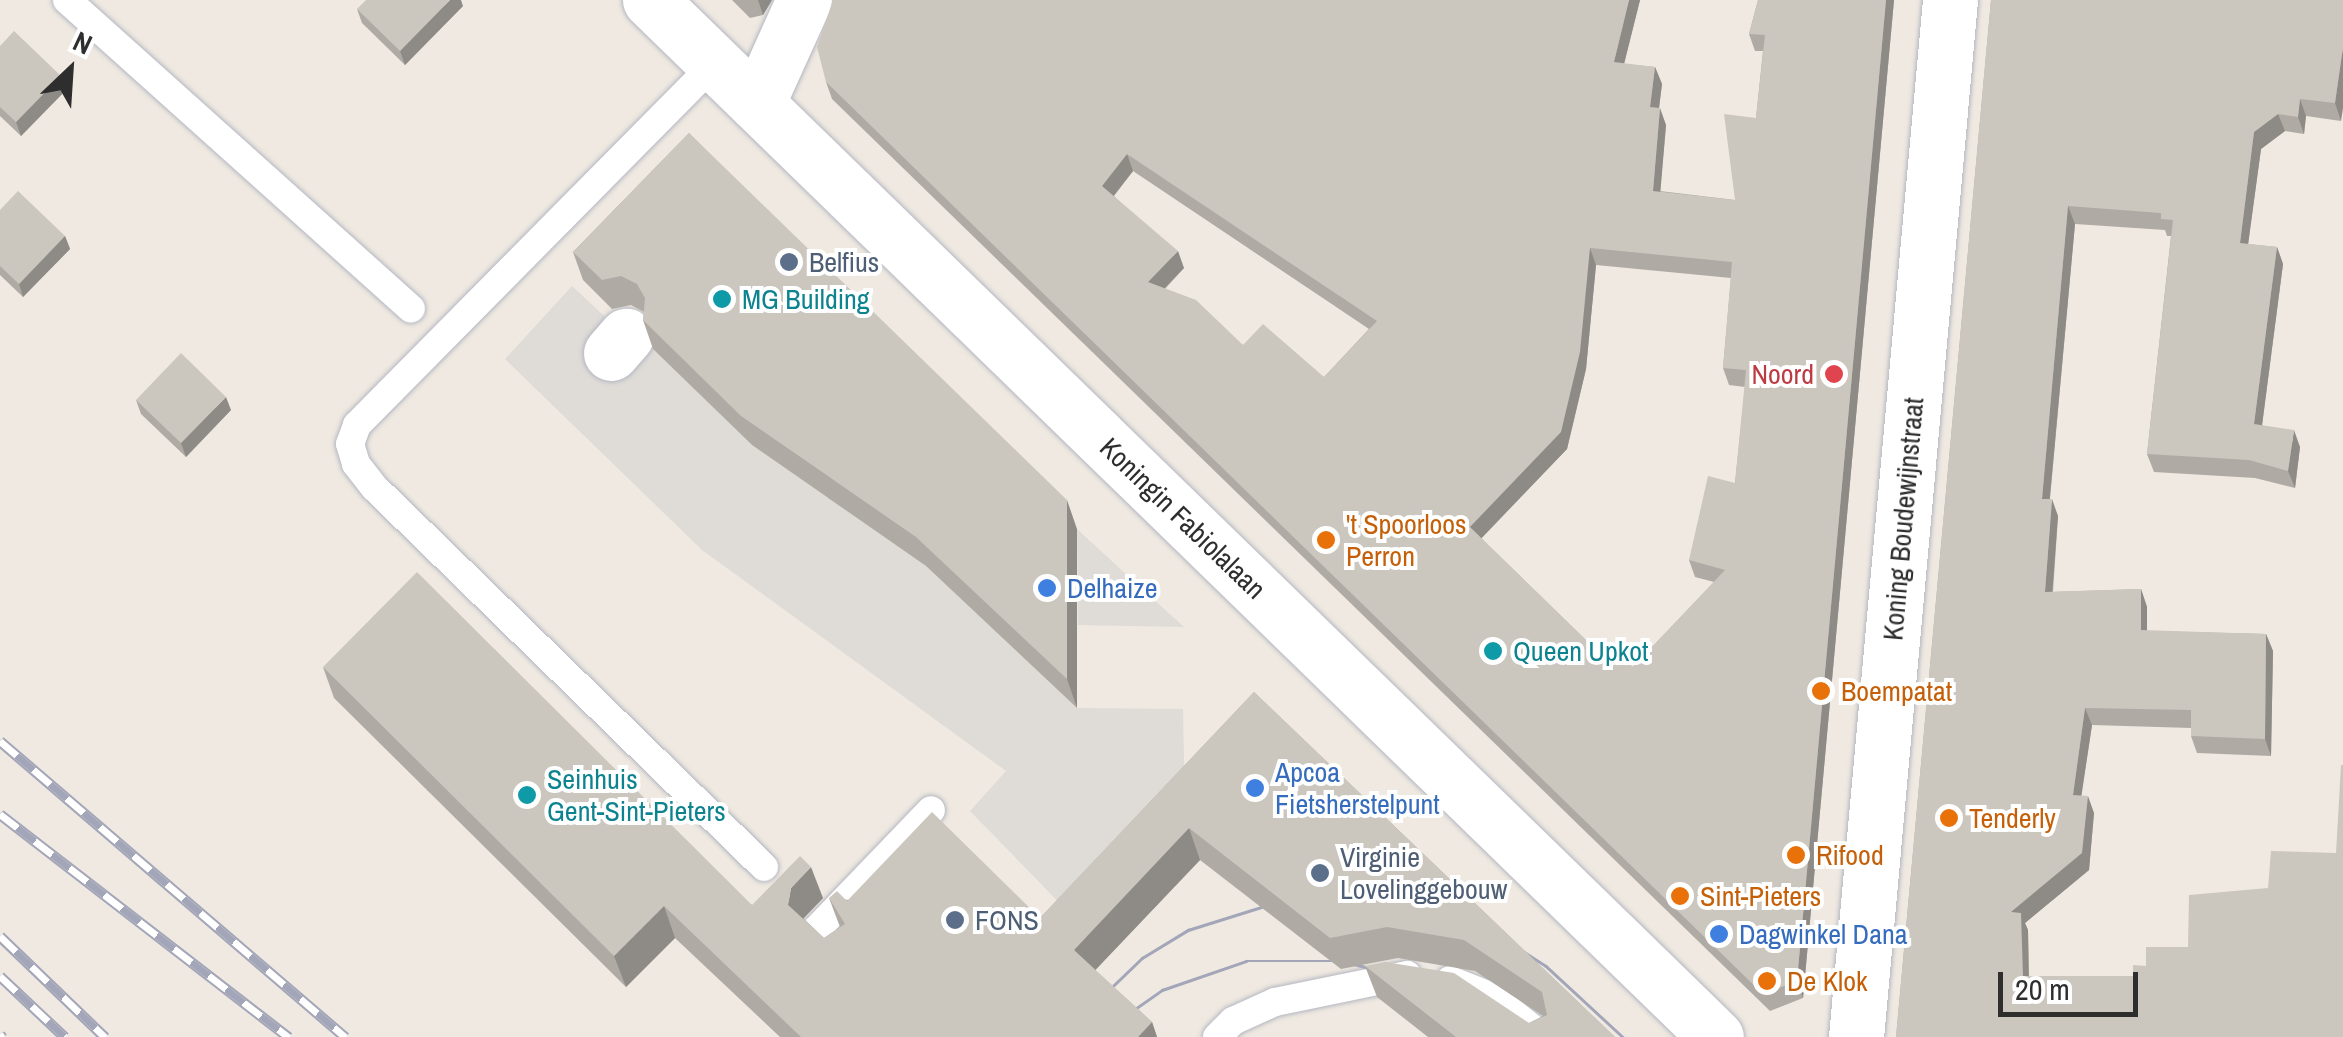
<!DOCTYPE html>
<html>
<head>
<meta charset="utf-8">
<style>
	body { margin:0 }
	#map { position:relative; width:2343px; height:1037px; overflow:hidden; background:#efe9e1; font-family:"Archivo Narrow",sans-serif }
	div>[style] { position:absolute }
	.plaza>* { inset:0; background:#dfdcd8 }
	.roads { filter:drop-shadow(0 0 2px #b4b7c1) drop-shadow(0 0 2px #b4b7c1) }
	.lane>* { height:28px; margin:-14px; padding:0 14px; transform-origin:14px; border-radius:14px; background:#fff }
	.street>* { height:55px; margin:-27.5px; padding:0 27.5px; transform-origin:27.5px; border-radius:27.5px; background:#fff }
	.secondary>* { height:55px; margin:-27.5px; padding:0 27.5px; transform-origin:27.5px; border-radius:27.5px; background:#fff }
	.tram>* { height:2.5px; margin:-1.25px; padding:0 1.25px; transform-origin:1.25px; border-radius:1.25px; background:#a3a6b8 }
	.rail>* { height:11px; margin-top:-5.5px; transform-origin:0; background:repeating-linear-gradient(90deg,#fff 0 22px,#a3a6b8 0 44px); box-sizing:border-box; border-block:2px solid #a3a6b8 }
	.wall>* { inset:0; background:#afaba4 }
	.shaded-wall>* { inset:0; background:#8e8b86 }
	.building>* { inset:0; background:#cbc7bf }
	.dots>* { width:28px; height:28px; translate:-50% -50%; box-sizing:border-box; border:5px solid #fff; border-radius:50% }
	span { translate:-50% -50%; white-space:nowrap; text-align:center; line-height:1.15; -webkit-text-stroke:8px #fff; paint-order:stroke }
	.service-label { font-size:28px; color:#4e5e75 }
	.left { translate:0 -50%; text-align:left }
	.culture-label { font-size:28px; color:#0d838f }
	.health-label { font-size:28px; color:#be3a42 }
	.right { translate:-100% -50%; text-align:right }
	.street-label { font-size:28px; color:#2e2e2e }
	.food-label { font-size:28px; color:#c56008 }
	.shop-label { font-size:28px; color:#366cbe }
	.north { position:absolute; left:20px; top:20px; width:100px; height:100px; -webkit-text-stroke:8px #fff; paint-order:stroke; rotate:25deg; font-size:28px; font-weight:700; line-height:40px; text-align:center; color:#2e2e2e }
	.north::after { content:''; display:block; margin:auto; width:35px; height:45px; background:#2e2e2e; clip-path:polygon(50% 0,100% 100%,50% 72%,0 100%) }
	.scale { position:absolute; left:1998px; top:972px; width:140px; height:45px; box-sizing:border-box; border:5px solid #2e2e2e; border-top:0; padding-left:12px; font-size:30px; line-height:35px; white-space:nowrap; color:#2e2e2e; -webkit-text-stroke:8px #fff; paint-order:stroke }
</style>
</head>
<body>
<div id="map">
	<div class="plaza">
		<div style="clip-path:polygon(572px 286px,633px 343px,640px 336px,752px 445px,926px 566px,1077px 708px,1183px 709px,1185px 809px,1078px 922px,970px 811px,1006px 771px,702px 550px,505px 359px)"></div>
		<div style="clip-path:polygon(1077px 529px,1127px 575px,1184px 627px,1078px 625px)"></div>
	</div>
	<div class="roads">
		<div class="lane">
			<div style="left:67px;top:0;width:462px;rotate:41.9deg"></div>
			<div style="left:715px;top:63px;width:509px;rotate:134.68deg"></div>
			<div style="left:357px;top:425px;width:20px;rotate:110deg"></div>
			<div style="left:350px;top:444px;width:21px;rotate:73deg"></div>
			<div style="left:356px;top:464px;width:31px;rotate:52deg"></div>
			<div style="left:375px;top:488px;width:543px;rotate:44.25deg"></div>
			<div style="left:839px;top:952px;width:32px;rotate:-136deg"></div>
			<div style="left:816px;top:930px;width:166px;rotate:-46.2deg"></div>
			<div style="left:1450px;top:980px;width:46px;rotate:21.6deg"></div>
			<div style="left:1493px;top:997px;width:64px;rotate:38.7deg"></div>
			<div style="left:1217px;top:1037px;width:23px;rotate:-45deg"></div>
			<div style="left:1233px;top:1021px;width:46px;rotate:-24.3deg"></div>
			<div style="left:1275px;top:1002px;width:135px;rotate:-11.6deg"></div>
		</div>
		<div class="street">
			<div style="left:757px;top:104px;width:114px;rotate:-65.7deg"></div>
			<div style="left:611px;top:353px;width:23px;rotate:-49deg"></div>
			<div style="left:1856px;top:1037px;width:1041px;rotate:-84.82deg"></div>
		</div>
		<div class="secondary">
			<div style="left:650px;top:0;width:1487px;rotate:44.21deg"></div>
		</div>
	</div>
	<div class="tram">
		<div style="left:1504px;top:939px;width:50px;rotate:32.7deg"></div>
		<div style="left:1546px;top:966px;width:105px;rotate:42.7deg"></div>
		<div style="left:1060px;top:1037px;width:114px;rotate:-43.9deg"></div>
		<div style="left:1142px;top:958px;width:54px;rotate:-31.3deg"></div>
		<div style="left:1188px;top:930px;width:104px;rotate:-17.4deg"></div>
		<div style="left:1095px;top:1037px;width:82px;rotate:-35deg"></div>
		<div style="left:1162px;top:990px;width:89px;rotate:-19deg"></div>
		<div style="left:1246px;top:961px;width:96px"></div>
		<div style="left:1342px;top:961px;width:53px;rotate:14.3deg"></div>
	</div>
	<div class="rail">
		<div style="left:0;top:741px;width:455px;rotate:40.6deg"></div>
		<div style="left:0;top:814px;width:365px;rotate:37.7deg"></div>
		<div style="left:0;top:936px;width:146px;rotate:43.9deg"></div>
		<div style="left:0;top:976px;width:89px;rotate:43.2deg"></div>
		<div style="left:0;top:1034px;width:4px;rotate:56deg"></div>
	</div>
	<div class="wall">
		<div style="clip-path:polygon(732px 0,772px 0,763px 15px,750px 18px)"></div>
		<div style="clip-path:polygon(evenodd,1640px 0,1624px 64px,1655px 67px,1662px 84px,1659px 108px,1666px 125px,1660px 191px,1735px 200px,1756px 118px,1763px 51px,1755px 51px,1749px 34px,1758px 0,1894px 0,1803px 998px,1770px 1011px,832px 99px,826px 82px,1640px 0,1133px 171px,1369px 329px,1324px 377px,1243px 345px,1165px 289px,1184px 268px,1114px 196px,1133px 171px,1640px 0,1596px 265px,1731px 278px,1723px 368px,1729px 385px,1745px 387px,1735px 483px,1689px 560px,1695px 577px,1714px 582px,1633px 667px,1593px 647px,1481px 538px,1567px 449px,1586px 369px,1596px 265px)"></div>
		<div style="clip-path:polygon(1991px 0,2343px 0,2341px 121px,2306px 116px,2304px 134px,2285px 131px,2261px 149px,2248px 244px,2277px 247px,2283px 264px,2262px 425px,2300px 447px,2295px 488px,2255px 478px,2154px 472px,2147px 454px,2171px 236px,2167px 236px,2165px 230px,2075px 224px,2050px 499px,2058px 516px,2053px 592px,2141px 589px,2147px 607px,2147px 631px,2266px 634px,2273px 651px,2271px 756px,2197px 753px,2191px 736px,2191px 728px,2092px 725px,2081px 796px,2094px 813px,2089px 870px,2025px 923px,2028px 930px,2029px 976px,2343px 1037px,1896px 1037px)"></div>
		<div style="clip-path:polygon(463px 6px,405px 65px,362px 23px,357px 9px)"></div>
		<div style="clip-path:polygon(0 46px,66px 90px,21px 136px,0 116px)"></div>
		<div style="clip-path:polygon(689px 133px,1077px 529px,1077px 708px,926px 566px,752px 445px,653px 349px,643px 320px,644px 312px,631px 305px,612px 309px,583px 280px,573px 252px)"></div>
		<div style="clip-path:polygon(0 210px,65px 236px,70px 249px,23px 297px,0 275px)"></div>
		<div style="clip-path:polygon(136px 400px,231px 410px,186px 457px,141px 414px)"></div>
		<div style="clip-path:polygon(323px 667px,752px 905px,823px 898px,803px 918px,824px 938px,840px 927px,829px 898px,1040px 918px,1254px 692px,1615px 1037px,1428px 1037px,1377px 997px,1365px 966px,1529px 1023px,1543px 1016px,1475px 971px,1398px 958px,1341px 969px,1200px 860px,1095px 970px,1152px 1022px,1157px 1037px,780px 1037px,675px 938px,626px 987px,334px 698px)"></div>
	</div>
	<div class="shaded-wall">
		<div style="clip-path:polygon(450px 0,461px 0,463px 6px,405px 65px,400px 51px)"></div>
		<div style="clip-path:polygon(758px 0,772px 0,763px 15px)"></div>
		<div style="clip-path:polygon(1629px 0,1640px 0,1620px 80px,1614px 62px)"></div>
		<div style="clip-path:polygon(1886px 0,1894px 0,1803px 998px,1797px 981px)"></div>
		<div style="clip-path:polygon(2343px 47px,2343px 108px,2341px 121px,2335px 103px)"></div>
		<div style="clip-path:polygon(1655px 67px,1662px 84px,1657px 124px,1650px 107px)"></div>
		<div style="clip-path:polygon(61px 76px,66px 90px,21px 136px,16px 122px)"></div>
		<div style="clip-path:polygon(2300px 99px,2306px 116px,2304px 134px,2298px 117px)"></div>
		<div style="clip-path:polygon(1660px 108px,1666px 125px,1659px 208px,1653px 191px)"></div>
		<div style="clip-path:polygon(2278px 114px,2285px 131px,2261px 149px,2246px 260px,2240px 243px,2254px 132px)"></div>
		<div style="clip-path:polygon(1127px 154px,1133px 171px,1108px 203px,1102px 186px)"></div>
		<div style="clip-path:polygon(2068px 206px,2075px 224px,2048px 517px,2042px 499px)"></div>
		<div style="clip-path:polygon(65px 236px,70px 249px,23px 297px,19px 284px)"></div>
		<div style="clip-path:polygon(2277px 247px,2283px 264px,2260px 441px,2254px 424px)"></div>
		<div style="clip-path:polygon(1590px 248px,1596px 265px,1586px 369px,1567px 449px,1476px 544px,1470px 527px)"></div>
		<div style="clip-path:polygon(1178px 251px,1184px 268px,1154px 299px,1148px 282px)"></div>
		<div style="clip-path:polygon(226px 397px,231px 410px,186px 457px,181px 443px)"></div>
		<div style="clip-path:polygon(2294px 430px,2300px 447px,2295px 488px,2288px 471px)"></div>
		<div style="clip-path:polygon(2052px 499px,2058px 516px,2051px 609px,2045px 592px)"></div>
		<div style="clip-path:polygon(1067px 500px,1077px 529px,1077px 708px,1067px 679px)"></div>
		<div style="clip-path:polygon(2141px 589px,2147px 607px,2147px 648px,2141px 630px)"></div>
		<div style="clip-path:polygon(2266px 634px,2273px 651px,2271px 756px,2265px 739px)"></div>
		<div style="clip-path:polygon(2085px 708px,2092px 725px,2079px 812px,2073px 795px)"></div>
		<div style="clip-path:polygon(2088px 796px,2094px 813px,2089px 870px,2025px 923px,2028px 930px,2029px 993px,2023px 976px,2011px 912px)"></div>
		<div style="clip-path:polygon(1189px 828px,1200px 860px,1085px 981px,1074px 950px)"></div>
		<div style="clip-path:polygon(811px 867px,823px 898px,803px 919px,788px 905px,791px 888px)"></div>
		<div style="clip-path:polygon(664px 906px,675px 938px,626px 987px,614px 956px)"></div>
		<div style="clip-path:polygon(1152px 1022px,1157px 1037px,1138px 1037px)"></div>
	</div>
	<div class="building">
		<div style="clip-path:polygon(366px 0,450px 0,400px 51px,357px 9px)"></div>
		<div style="clip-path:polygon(evenodd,833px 0,1629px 0,1614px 62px,1655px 67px,1650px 107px,1660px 108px,1653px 191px,1735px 200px,1724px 114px,1756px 118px,1765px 35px,1749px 34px,1758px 0,1886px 0,1797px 981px,1763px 994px,826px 82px,817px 47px,833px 0,1127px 154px,1377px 321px,1324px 377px,1263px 324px,1243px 345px,1196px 300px,1148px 282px,1178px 251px,1102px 186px,1127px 154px,833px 0,1590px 248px,1732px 262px,1723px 368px,1746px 370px,1735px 483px,1708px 476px,1689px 560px,1725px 570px,1633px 667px,1602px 638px,1593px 647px,1470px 527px,1561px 432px,1580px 352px,1590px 248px)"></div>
		<div style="clip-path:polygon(1991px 0,2343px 0,2343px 47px,2335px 103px,2300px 99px,2298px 117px,2278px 114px,2254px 132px,2240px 243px,2277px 247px,2254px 424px,2294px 430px,2288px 471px,2249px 460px,2147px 454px,2173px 220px,2161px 219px,2161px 213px,2068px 206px,2042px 499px,2052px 499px,2045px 592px,2141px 589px,2141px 630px,2266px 634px,2265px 739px,2191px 736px,2191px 710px,2085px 708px,2073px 795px,2088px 796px,2082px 853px,2011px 912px,2021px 913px,2023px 976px,2133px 976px,2133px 965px,2146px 966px,2146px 947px,2188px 947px,2189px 895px,2268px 888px,2271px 851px,2336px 853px,2341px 765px,2343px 765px,2343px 1037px,1896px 1037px)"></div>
		<div style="clip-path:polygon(14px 31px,61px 76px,16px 122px,0 107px,0 46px)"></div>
		<div style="clip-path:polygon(689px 133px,1067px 500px,1067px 679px,916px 537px,741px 416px,643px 320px,645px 298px,637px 284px,621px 276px,602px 280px,573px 252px)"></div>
		<div style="clip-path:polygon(18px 191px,65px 236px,19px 284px,0 266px,0 210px)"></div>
		<div style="clip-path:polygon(181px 353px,226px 397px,181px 443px,136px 400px)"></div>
		<div style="clip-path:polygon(417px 572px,752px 905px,800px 856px,811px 867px,791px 888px,788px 905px,824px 938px,845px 924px,829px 898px,837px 891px,847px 901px,932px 812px,1040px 918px,1254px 692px,1615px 1037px,1456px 1037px,1365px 966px,1385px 962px,1454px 973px,1529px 1023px,1547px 1015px,1542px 992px,1464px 940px,1387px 927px,1330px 938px,1189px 828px,1074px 950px,1152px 1022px,1138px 1037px,801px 1037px,664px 906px,614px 956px,323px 667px)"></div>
	</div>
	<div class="dots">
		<div style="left:789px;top:262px;background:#5c6f8a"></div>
		<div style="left:722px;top:299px;background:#0f9aa8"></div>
		<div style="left:1834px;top:374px;background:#e0444e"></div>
		<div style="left:1326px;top:540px;background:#e8710a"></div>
		<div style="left:1047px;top:588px;background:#3f7fe0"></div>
		<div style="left:1493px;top:651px;background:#0f9aa8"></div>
		<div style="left:1821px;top:691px;background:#e8710a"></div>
		<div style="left:1255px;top:788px;background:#3f7fe0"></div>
		<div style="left:527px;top:795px;background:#0f9aa8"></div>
		<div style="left:1949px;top:818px;background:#e8710a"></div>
		<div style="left:1796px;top:855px;background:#e8710a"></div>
		<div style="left:1320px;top:873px;background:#5c6f8a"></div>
		<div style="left:1680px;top:896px;background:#e8710a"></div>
		<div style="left:955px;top:920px;background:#5c6f8a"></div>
		<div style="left:1719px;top:934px;background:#3f7fe0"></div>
		<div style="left:1767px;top:981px;background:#e8710a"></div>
	</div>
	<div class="service-label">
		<span class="left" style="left:809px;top:262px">Belfius</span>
		<span class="left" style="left:1340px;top:873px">Virginie<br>Lovelinggebouw</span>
		<span class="left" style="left:975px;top:920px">FONS</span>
	</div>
	<div class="culture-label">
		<span class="left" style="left:742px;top:299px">MG Building</span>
		<span class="left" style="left:1513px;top:651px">Queen Upkot</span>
		<span class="left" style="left:547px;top:795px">Seinhuis<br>Gent-Sint-Pieters</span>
	</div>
	<div class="health-label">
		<span class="right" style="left:1814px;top:374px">Noord</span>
	</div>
	<div class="street-label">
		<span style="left:1183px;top:518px;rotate:44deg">Koningin Fabiolalaan</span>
		<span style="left:1903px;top:519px;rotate:-85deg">Koning Boudewijnstraat</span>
	</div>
	<div class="food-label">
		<span class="left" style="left:1346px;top:540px">'t Spoorloos<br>Perron</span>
		<span class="left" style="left:1841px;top:691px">Boempatat</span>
		<span class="left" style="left:1969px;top:818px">Tenderly</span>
		<span class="left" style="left:1816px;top:855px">Rifood</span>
		<span class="left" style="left:1700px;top:896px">Sint-Pieters</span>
		<span class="left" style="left:1787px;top:981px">De Klok</span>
	</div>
	<div class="shop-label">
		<span class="left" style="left:1067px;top:588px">Delhaize</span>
		<span class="left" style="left:1275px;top:788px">Apcoa<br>Fietsherstelpunt</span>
		<span class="left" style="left:1739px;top:934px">Dagwinkel Dana</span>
	</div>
	<div class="north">N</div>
	<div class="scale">20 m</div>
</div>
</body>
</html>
